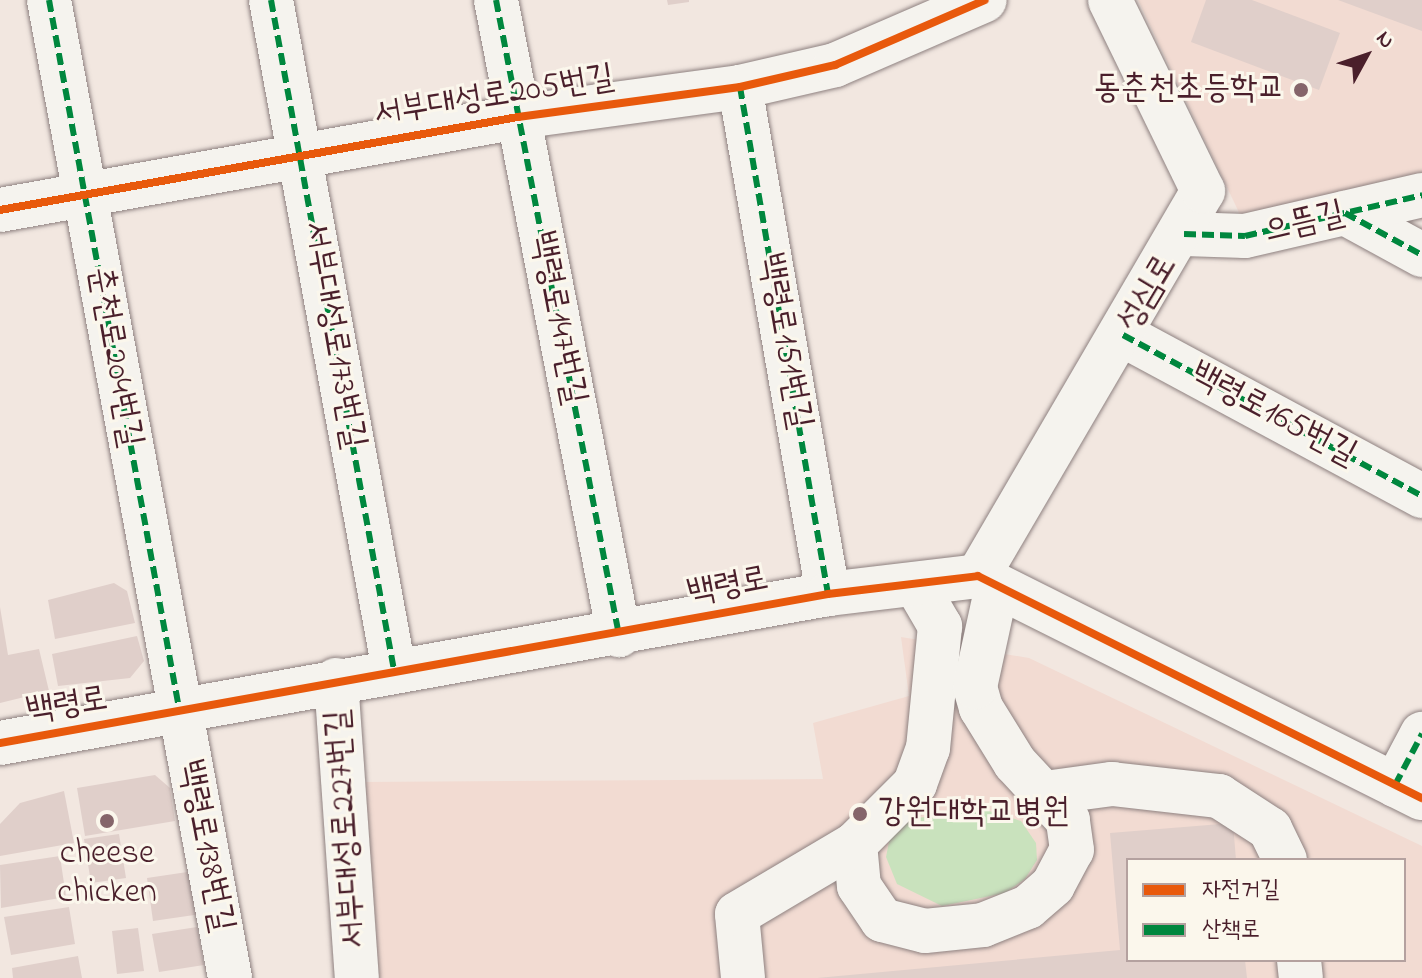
<!DOCTYPE html>
<html>
<head>
<meta charset="utf-8">
<style>
	body { margin:0 }
	#map { position:relative; width:1422px; height:978px; overflow:hidden; background:#f2e7e0; font-family:"Indie Flower","Poor Story",sans-serif }
	div>[style] { position:absolute }
	.built>* { inset:0; background:#f2dbd2 }
	.green>* { inset:0; background:#c9e2bd }
	.building>* { inset:0; background:#e0cfca }
	.roads { filter:drop-shadow(0 0 2px #8e8180) drop-shadow(0 0 2px #8e8180) }
	.minor>* { height:44px; margin:-22px; padding:0 22px; transform-origin:22px; border-radius:22px; background:#f5f3ee }
	.quiet>* { height:6px; margin-top:-3px; transform-origin:0; background:repeating-linear-gradient(90deg,#00873e 0 12px,transparent 0 18px) }
	.cycleway>* { height:8px; margin:-4px; padding:0 4px; transform-origin:4px; border-radius:4px; background:#e8590c }
	.dots>* { width:22px; height:22px; translate:-50% -50%; box-sizing:border-box; border:4px solid #fbf7ec; border-radius:50% }
	span { translate:-50% -50%; white-space:nowrap; text-align:center; line-height:1.15; -webkit-text-stroke:6px #fbf7ec; paint-order:stroke }
	.poi-label { font-size:34px; color:#4a1f2b }
	.right { translate:-100% -50%; text-align:right }
	.left { translate:0 -50%; text-align:left }
	.street-label { font-size:34px; color:#4a1f2b }
	.legend { position:absolute; left:1126px; top:858px; width:280px; height:104px; box-sizing:border-box; background:#fbf7ec; border:2px solid #b4a19f; margin:0; padding:10px 14px; list-style:none; font-size:24px; color:#4a1f2b }
	.legend li { display:flex; align-items:center; gap:16px; height:40px }
	.legend b { width:40px; border:2px solid #b4a19f }
	.north { position:absolute; left:1326px; top:16px; width:80px; height:80px; -webkit-text-stroke:6px #fbf7ec; paint-order:stroke; rotate:50deg; font-size:22px; font-weight:700; line-height:32px; text-align:center; color:#4a1f2b }
	.north::after { content:''; display:block; margin:auto; width:28px; height:36px; background:#4a1f2b; clip-path:polygon(50% 0,100% 100%,50% 72%,0 100%) }
</style>
</head>
<body>
<div id="map">
	<div class="built">
		<div style="clip-path:polygon(1138px 0,1422px 0,1422px 180px,1244px 223px)"></div>
		<div style="clip-path:polygon(evenodd,901px 637px,1029px 658px,1422px 846px,1422px 978px,368px 978px,363px 782px,823px 779px,813px 723px,909px 696px,901px 637px,1128px 860px,1404px 860px,1404px 960px,1128px 960px,1128px 860px)"></div>
	</div>
	<div class="green">
		<div style="clip-path:polygon(986px 810px,1021px 821px,1036px 843px,1037px 860px,1025px 879px,1005px 893px,942px 906px,897px 884px,886px 857px,891px 832px,908px 819px)"></div>
	</div>
	<div class="building">
		<div style="clip-path:polygon(667px 0,689px 0,689px 2px,668px 5px)"></div>
		<div style="clip-path:polygon(1206px 0,1252px 0,1340px 33px,1319px 90px,1191px 42px)"></div>
		<div style="clip-path:polygon(1338px 0,1422px 0,1422px 31px)"></div>
		<div style="clip-path:polygon(114px 583px,127px 591px,135px 623px,55px 639px,48px 600px)"></div>
		<div style="clip-path:polygon(0 607px,8px 655px,39px 649px,49px 691px,0 703px)"></div>
		<div style="clip-path:polygon(137px 636px,144px 661px,130px 678px,58px 686px,52px 654px)"></div>
		<div style="clip-path:polygon(155px 775px,170px 788px,175px 821px,85px 836px,77px 788px)"></div>
		<div style="clip-path:polygon(64px 791px,74px 843px,0 856px,0 824px,20px 803px)"></div>
		<div style="clip-path:polygon(1233px 823px,1236px 860px,1128px 860px,1128px 960px,1245px 960px,1247px 978px,817px 978px,1120px 950px,1110px 833px)"></div>
		<div style="clip-path:polygon(119px 834px,126px 878px,91px 883px,84px 839px)"></div>
		<div style="clip-path:polygon(60px 856px,66px 897px,1px 908px,0 865px)"></div>
		<div style="clip-path:polygon(194px 871px,201px 914px,153px 921px,147px 878px)"></div>
		<div style="clip-path:polygon(69px 907px,75px 944px,11px 955px,4px 917px)"></div>
		<div style="clip-path:polygon(197px 927px,204px 965px,159px 972px,152px 934px)"></div>
		<div style="clip-path:polygon(138px 928px,144px 971px,117px 974px,112px 931px)"></div>
		<div style="clip-path:polygon(78px 956px,82px 978px,13px 978px,12px 968px)"></div>
	</div>
	<div class="roads">
		<div class="minor">
			<div style="left:49px;top:0;width:995px;rotate:79.51deg"></div>
			<div style="left:271px;top:0;width:681px;rotate:79.6deg"></div>
			<div style="left:496px;top:0;width:647px;rotate:79.04deg"></div>
			<div style="left:740px;top:87px;width:515px;rotate:80.15deg"></div>
			<div style="left:0;top:210px;width:526px;rotate:-10.18deg"></div>
			<div style="left:518px;top:117px;width:224px;rotate:-7.7deg"></div>
			<div style="left:740px;top:87px;width:98px;rotate:-13deg"></div>
			<div style="left:835px;top:65px;width:163px;rotate:-23.4deg"></div>
			<div style="left:1345px;top:213px;width:88px;rotate:28.6deg"></div>
			<div style="left:1184px;top:234px;width:61px;rotate:1.9deg"></div>
			<div style="left:1245px;top:236px;width:182px;rotate:-13deg"></div>
			<div style="left:1123px;top:335px;width:340px;rotate:28.3deg"></div>
			<div style="left:978px;top:576px;width:446px;rotate:-59.7deg"></div>
			<div style="left:1203px;top:191px;width:212px;rotate:-116deg"></div>
			<div style="left:916px;top:585px;width:48px;rotate:59.7deg"></div>
			<div style="left:940px;top:626px;width:123px;rotate:95.6deg"></div>
			<div style="left:928px;top:748px;width:38px;rotate:110deg"></div>
			<div style="left:915px;top:784px;width:85px;rotate:135deg"></div>
			<div style="left:855px;top:844px;width:42px;rotate:84.6deg"></div>
			<div style="left:859px;top:886px;width:41px;rotate:55.9deg"></div>
			<div style="left:882px;top:920px;width:44px;rotate:14.3deg"></div>
			<div style="left:925px;top:931px;width:58px;rotate:-5.9deg"></div>
			<div style="left:983px;top:925px;width:48px;rotate:-21.8deg"></div>
			<div style="left:1028px;top:907px;width:33px;rotate:-41deg"></div>
			<div style="left:1053px;top:885px;width:40px;rotate:-62deg"></div>
			<div style="left:1072px;top:850px;width:30px;rotate:-98deg"></div>
			<div style="left:1068px;top:820px;width:78px;rotate:-132.9deg"></div>
			<div style="left:1015px;top:763px;width:65px;rotate:-121.7deg"></div>
			<div style="left:981px;top:708px;width:22px;rotate:-106deg"></div>
			<div style="left:975px;top:687px;width:103px;rotate:-77.7deg"></div>
			<div style="left:336px;top:680px;width:299px;rotate:86deg"></div>
			<div style="left:0;top:743px;width:841px;rotate:-10.2deg"></div>
			<div style="left:828px;top:594px;width:151px;rotate:-6.8deg"></div>
			<div style="left:978px;top:576px;width:496px;rotate:26.6deg"></div>
			<div style="left:1395px;top:785px;width:58px;rotate:-62.1deg"></div>
			<div style="left:1045px;top:793px;width:68px;rotate:-7.7deg"></div>
			<div style="left:1112px;top:784px;width:108px;rotate:6.4deg"></div>
			<div style="left:1219px;top:796px;width:61px;rotate:32.9deg"></div>
			<div style="left:1270px;top:829px;width:34px;rotate:64deg"></div>
			<div style="left:1299px;top:960px;width:18px;rotate:84deg"></div>
			<div style="left:743px;top:978px;width:64px;rotate:-95.4deg"></div>
			<div style="left:737px;top:914px;width:137px;rotate:-30.7deg"></div>
		</div>
	</div>
	<div class="quiet">
		<div style="left:49px;top:0;width:726px;rotate:79.6deg"></div>
		<div style="left:271px;top:0;width:681px;rotate:79.6deg"></div>
		<div style="left:496px;top:0;width:647px;rotate:79.04deg"></div>
		<div style="left:740px;top:87px;width:515px;rotate:80.15deg"></div>
		<div style="left:1345px;top:213px;width:88px;rotate:28.6deg"></div>
		<div style="left:1184px;top:234px;width:61px;rotate:1.9deg"></div>
		<div style="left:1245px;top:236px;width:182px;rotate:-13deg"></div>
		<div style="left:1123px;top:335px;width:340px;rotate:28.3deg"></div>
		<div style="left:1395px;top:785px;width:58px;rotate:-62.1deg"></div>
	</div>
	<div class="cycleway">
		<div style="left:0;top:210px;width:526px;rotate:-10.18deg"></div>
		<div style="left:518px;top:117px;width:224px;rotate:-7.7deg"></div>
		<div style="left:740px;top:87px;width:98px;rotate:-13deg"></div>
		<div style="left:835px;top:65px;width:163px;rotate:-23.4deg"></div>
		<div style="left:0;top:743px;width:841px;rotate:-10.2deg"></div>
		<div style="left:828px;top:594px;width:151px;rotate:-6.8deg"></div>
		<div style="left:978px;top:576px;width:496px;rotate:26.6deg"></div>
	</div>
	<div class="dots">
		<div style="left:1301px;top:90px;background:#85656a"></div>
		<div style="left:860px;top:814px;background:#85656a"></div>
		<div style="left:107px;top:821px;background:#85656a"></div>
	</div>
	<div class="poi-label">
		<span class="right" style="left:1285px;top:90px">동춘천초등학교</span>
		<span class="left" style="left:878px;top:814px">강원대학교병원</span>
		<span style="left:107px;top:874px">cheese<br>chicken</span>
	</div>
	<div class="street-label">
		<span style="left:494px;top:97px;rotate:-9deg">서부대성로205번길</span>
		<span style="left:1304px;top:223px;rotate:-13deg">으뜸길</span>
		<span style="left:1148px;top:294px;rotate:-59deg">성심로</span>
		<span style="left:557px;top:318px;rotate:79deg">백령로147번길</span>
		<span style="left:333px;top:335px;rotate:80deg">서부대성로173번길</span>
		<span style="left:784px;top:341px;rotate:80deg">백령로151번길</span>
		<span style="left:114px;top:357px;rotate:80deg">춘천로204번길</span>
		<span style="left:1273px;top:415px;rotate:28deg">백령로165번길</span>
		<span style="left:728px;top:587px;rotate:-11deg">백령로</span>
		<span style="left:67px;top:706px;rotate:-9deg">백령로</span>
		<span style="left:347px;top:829px;rotate:-94deg">서부대성로227번길</span>
		<span style="left:205px;top:846px;rotate:79deg">백령로138번길</span>
	</div>
	<ul class="legend">
	<li><b style="height:10px;background:#e8590c"></b>자전거길</li>
	<li><b style="height:10px;background:#00873e"></b>산책로</li>
	</ul>
	<div class="north">N</div>
</div>
</body>
</html>
